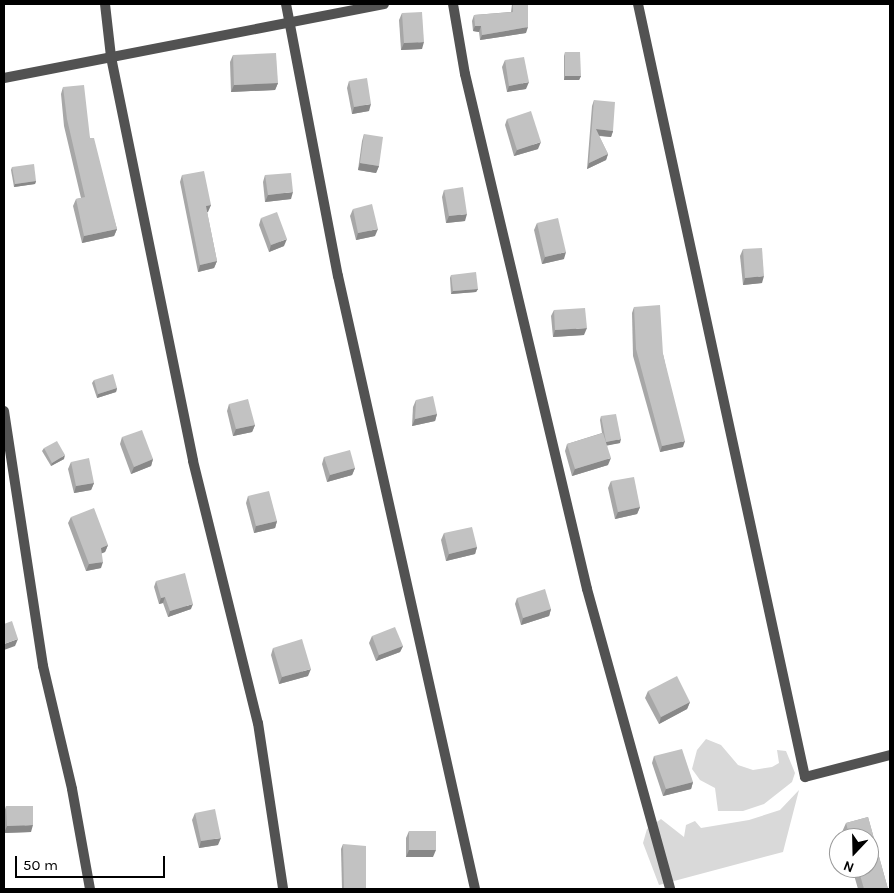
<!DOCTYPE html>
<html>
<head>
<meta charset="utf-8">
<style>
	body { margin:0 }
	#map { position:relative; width:894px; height:893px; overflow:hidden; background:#fff; font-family:Karla,sans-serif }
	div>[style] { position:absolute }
	.green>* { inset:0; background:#d9d9d9 }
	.minor>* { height:10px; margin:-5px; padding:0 5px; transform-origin:5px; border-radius:5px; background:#525252 }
	.wall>* { inset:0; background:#a7a7a7 }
	.shaded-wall>* { inset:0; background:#888 }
	.building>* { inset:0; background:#c2c2c2 }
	span { translate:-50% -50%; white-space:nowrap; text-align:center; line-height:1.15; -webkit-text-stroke:4px #fff; paint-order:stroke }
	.frame { position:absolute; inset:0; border:5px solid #000; pointer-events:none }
	.north { position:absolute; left:829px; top:828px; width:50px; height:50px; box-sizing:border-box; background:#fff; border:1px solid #999; border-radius:50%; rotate:201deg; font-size:14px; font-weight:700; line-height:20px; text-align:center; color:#000 }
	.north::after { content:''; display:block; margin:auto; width:18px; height:22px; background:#000; clip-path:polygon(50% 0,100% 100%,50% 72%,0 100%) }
	.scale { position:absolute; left:15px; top:856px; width:150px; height:22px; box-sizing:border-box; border:2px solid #000; border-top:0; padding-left:6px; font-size:15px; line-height:18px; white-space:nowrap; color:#000; -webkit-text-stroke:4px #fff; paint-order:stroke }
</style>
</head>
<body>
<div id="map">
	<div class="green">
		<div style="clip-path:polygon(706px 739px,721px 745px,738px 765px,753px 770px,772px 767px,779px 763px,777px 750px,786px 751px,795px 773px,792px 782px,764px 804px,743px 811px,718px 811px,715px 788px,700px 780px,692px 769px,697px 750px)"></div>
		<div style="clip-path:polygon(799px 790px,783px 852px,659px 885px,643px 843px,647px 829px,661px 819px,684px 837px,686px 825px,695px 821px,701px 828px,749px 820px,780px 810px)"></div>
	</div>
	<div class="minor">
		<div style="left:105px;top:4px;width:53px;rotate:83.5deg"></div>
		<div style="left:111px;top:57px;width:412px;rotate:78.5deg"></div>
		<div style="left:193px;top:461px;width:270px;rotate:76.1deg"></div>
		<div style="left:258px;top:723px;width:168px;rotate:81.4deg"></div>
		<div style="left:286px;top:4px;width:277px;rotate:79.2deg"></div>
		<div style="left:338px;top:276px;width:628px;rotate:77.4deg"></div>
		<div style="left:453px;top:4px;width:71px;rotate:80.3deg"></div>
		<div style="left:465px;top:74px;width:529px;rotate:76.67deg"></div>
		<div style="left:587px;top:589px;width:311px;rotate:74.5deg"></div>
		<div style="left:638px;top:4px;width:791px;rotate:77.81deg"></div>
		<div style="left:805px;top:777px;width:88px;rotate:-14.5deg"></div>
		<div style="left:4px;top:78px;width:387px;rotate:-11deg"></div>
		<div style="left:4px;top:411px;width:258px;rotate:81.3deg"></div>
		<div style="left:43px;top:666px;width:126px;rotate:76.7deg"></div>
		<div style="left:72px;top:789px;width:102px;rotate:79.8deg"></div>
	</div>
	<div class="wall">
		<div style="clip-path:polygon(512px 4px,528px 4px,526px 33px,480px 40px,479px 32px,473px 31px,472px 21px,474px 15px,511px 12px)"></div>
		<div style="clip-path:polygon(402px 13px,422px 49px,401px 50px,399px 20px)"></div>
		<div style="clip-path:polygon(565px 52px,581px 76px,579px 80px,564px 80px,564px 56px)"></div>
		<div style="clip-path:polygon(233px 55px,278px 83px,275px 90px,231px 92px,230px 62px)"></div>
		<div style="clip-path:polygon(505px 60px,526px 89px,507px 92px,502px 67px)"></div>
		<div style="clip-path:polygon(349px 81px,369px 111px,352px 114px,347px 88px)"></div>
		<div style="clip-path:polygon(63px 87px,90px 138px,117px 229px,114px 236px,82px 243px,73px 206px,76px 199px,81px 198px,64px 126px,61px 94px)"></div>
		<div style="clip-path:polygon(594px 100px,613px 131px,611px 137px,599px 136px,608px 154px,606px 160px,587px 169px,592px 106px)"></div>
		<div style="clip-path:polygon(507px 119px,538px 149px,514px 156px,505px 125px)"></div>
		<div style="clip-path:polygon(364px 134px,379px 166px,376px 173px,358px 170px,362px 141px)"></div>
		<div style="clip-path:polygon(12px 167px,36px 181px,35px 184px,14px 187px,11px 170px)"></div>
		<div style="clip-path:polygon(182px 175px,211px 205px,207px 212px,217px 261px,214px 268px,198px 272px,180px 182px)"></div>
		<div style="clip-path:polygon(265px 175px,291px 199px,265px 202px,263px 182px)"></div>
		<div style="clip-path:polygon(444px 190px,465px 221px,446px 223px,442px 197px)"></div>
		<div style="clip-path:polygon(353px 209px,375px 236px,356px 240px,350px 216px)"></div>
		<div style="clip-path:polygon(261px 218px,284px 246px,269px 252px,259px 225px)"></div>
		<div style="clip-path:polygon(537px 223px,564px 259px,542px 264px,534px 230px)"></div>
		<div style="clip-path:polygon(743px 249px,762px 283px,743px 285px,740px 256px)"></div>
		<div style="clip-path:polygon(451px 275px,478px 289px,476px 292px,451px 294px,450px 278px)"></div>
		<div style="clip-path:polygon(634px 307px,663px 354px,683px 447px,660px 452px,633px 356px,632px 313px)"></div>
		<div style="clip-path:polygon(554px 310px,584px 335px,553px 337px,551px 316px)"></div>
		<div style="clip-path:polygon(94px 380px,117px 388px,116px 392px,97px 398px,92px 383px)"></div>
		<div style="clip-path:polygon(416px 400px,437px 414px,435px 421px,412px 426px,413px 407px)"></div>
		<div style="clip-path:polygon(229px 404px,255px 425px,252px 432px,233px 436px,227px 411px)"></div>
		<div style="clip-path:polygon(601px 416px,620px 443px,607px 445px,608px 465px,572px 476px,565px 451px,567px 444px,602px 433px,600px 420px)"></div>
		<div style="clip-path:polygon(122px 437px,153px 459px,151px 466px,131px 474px,120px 444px)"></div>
		<div style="clip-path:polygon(44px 448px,64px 459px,51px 466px,42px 451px)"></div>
		<div style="clip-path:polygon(324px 457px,355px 468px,352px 475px,327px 482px,322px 464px)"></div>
		<div style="clip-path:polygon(71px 462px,94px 483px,91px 490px,74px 493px,68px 469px)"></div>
		<div style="clip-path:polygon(611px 481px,640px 507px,637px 514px,615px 519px,608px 488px)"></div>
		<div style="clip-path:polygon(248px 496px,277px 521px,275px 528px,254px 533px,246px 503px)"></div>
		<div style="clip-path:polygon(71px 517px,108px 545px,105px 552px,101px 553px,101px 568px,86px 571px,68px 523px)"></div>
		<div style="clip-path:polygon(444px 533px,477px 547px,475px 554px,446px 561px,441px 540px)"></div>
		<div style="clip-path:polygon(156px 581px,191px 609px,168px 617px,163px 603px,159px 604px,154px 587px)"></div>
		<div style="clip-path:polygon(517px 598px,551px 609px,549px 616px,521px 625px,515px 604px)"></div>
		<div style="clip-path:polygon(372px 636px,403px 646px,400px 652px,376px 661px,369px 643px)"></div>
		<div style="clip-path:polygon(273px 648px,308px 676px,279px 684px,271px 655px)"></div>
		<div style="clip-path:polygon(648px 691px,690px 702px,687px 709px,659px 724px,645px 698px)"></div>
		<div style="clip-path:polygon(654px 756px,693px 782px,691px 789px,663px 796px,652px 763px)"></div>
		<div style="clip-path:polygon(6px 806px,31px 832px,4px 833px,4px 813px)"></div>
		<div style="clip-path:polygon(195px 813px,218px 845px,199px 848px,192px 820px)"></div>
		<div style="clip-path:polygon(868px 817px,888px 889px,890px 889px,858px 889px,852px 868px,869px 868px,869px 838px,844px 838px,842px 832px,846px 823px)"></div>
		<div style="clip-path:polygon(409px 831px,433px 857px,406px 857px,406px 838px)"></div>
		<div style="clip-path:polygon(343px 844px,366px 889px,342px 889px,341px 849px)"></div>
	</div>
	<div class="shaded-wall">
		<div style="clip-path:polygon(475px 26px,481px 26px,479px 32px,473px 31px)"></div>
		<div style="clip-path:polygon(528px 27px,526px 33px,480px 40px,482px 35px)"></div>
		<div style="clip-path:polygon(424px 42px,422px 49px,401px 50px,404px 43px)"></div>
		<div style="clip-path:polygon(565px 76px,581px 76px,579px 80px,564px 80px)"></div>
		<div style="clip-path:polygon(529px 82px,526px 89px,507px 92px,509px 86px)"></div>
		<div style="clip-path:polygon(278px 83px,275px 90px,231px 92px,234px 85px)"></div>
		<div style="clip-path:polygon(371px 104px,369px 111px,352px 114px,354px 107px)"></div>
		<div style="clip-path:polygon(596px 129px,613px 131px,611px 137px,594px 135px)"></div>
		<div style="clip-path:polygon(541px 142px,538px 149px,514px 156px,517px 150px)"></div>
		<div style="clip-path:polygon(608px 154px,606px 160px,587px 169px,589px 163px)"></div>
		<div style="clip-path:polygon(360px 163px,379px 166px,376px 173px,358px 170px)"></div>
		<div style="clip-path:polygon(36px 181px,35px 184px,14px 187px,15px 184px)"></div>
		<div style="clip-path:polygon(293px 192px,291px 199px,265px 202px,268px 195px)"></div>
		<div style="clip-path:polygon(211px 205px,208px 212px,204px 213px,206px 206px)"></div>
		<div style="clip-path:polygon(467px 214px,465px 221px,446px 223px,449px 216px)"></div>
		<div style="clip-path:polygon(117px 229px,114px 236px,82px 243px,84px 236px)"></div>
		<div style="clip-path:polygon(378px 229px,375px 236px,356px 240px,358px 233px)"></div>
		<div style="clip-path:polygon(287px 239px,284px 246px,269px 252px,271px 245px)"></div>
		<div style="clip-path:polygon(566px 252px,564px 259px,542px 264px,545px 257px)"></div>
		<div style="clip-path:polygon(217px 261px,214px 268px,198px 272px,200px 265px)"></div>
		<div style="clip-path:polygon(764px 276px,762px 283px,743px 285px,745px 278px)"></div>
		<div style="clip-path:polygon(478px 289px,476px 292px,451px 294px,453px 291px)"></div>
		<div style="clip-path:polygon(587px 328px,584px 335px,553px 337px,555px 330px)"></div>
		<div style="clip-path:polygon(117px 388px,116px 392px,97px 398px,98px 394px)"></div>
		<div style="clip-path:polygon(437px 414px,435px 421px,412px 426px,415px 419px)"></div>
		<div style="clip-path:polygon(255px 425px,252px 432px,233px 436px,236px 429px)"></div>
		<div style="clip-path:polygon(621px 439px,620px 443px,605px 446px,606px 442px)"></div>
		<div style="clip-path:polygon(685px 441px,683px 447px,660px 452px,662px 446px)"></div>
		<div style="clip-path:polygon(65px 455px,64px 459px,51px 466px,52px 463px)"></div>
		<div style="clip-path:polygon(611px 458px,608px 465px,572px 476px,575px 469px)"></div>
		<div style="clip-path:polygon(153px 459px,151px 466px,131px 474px,134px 467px)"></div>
		<div style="clip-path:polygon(355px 468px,352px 475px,327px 482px,330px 475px)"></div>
		<div style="clip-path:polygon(94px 483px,91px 490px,74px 493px,76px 486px)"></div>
		<div style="clip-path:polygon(640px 507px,637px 514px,615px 519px,618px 512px)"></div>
		<div style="clip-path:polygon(277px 521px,275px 528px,254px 533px,256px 526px)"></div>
		<div style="clip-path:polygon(108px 545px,105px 552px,98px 555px,101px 548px)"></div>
		<div style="clip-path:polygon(477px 547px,475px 554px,446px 561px,449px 554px)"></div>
		<div style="clip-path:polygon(103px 562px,101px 568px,86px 571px,89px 564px)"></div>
		<div style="clip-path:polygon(165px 597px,163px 603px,159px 604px,161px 598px)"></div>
		<div style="clip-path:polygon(193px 604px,191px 609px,168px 617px,170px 611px)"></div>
		<div style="clip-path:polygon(551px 609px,549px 616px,521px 625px,523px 618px)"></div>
		<div style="clip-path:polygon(18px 639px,15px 646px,4px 650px,4px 644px)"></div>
		<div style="clip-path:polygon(403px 646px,400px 652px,376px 661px,379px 655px)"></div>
		<div style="clip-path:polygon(311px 669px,308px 676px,279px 684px,282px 677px)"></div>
		<div style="clip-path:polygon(690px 702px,687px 709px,659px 724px,661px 717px)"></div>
		<div style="clip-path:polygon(693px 782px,691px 789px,663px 796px,666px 789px)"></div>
		<div style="clip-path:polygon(33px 825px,31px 832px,4px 833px,7px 826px)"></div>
		<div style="clip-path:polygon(221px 838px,218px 845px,199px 848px,201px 841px)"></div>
		<div style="clip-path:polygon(409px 850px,436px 850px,433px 857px,406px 857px)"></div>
	</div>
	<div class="building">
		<div style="clip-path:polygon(513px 4px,528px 4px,528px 27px,482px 35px,481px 26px,475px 26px,474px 15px,513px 12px)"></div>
		<div style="clip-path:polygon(422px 12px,424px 42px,404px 43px,402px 13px)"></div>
		<div style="clip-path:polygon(565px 52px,580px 52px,581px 76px,565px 76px)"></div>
		<div style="clip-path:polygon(276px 53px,278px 83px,234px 85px,233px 55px)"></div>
		<div style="clip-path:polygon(524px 57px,529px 82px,509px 86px,505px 60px)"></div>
		<div style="clip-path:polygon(367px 78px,371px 104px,354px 107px,349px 81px)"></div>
		<div style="clip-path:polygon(84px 85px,90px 138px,94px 138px,117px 229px,84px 236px,76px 199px,85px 197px,67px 119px,63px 87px)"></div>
		<div style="clip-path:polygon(594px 100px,615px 102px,613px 131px,596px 129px,608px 154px,589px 163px)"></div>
		<div style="clip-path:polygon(531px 111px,541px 142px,517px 150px,507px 119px)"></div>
		<div style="clip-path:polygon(364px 134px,383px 137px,379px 166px,360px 163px)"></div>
		<div style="clip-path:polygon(34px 164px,36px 181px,15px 184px,12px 167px)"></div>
		<div style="clip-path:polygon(204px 171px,211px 205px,206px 206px,217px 261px,200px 265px,182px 175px)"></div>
		<div style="clip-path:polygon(291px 173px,293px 192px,268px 195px,265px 175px)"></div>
		<div style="clip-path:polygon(463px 187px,467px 214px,449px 216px,444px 190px)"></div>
		<div style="clip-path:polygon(372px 204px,378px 229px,358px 233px,353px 209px)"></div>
		<div style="clip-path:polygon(277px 212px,287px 239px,271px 245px,261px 218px)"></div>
		<div style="clip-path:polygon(558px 218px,566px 252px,545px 257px,537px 223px)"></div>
		<div style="clip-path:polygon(762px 248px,764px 276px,745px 278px,743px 249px)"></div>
		<div style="clip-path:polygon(476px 272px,478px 289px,453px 291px,451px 275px)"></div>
		<div style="clip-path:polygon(660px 305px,663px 354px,685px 441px,662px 446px,636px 349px,634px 307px)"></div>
		<div style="clip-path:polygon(585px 308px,587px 328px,555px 330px,554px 310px)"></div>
		<div style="clip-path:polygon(113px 374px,117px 388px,98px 394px,94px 380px)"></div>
		<div style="clip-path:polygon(433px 396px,437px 414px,415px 419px,416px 400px)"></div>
		<div style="clip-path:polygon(248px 399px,255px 425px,236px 429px,229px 404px)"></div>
		<div style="clip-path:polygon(616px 414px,621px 439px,606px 442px,601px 416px)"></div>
		<div style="clip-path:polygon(142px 430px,153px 459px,134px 467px,122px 437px)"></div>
		<div style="clip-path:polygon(603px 433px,611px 458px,575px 469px,567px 444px)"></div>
		<div style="clip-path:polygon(57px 441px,65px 455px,52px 463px,44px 448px)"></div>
		<div style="clip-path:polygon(350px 450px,355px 468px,330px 475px,324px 457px)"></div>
		<div style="clip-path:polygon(89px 458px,94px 483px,76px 486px,71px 462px)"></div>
		<div style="clip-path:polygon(634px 477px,640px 507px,618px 512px,611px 481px)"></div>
		<div style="clip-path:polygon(269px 491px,277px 521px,256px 526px,248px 496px)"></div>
		<div style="clip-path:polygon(94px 508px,108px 545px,101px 548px,103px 562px,89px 564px,71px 517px)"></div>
		<div style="clip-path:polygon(472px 527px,477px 547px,449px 554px,444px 533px)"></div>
		<div style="clip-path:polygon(185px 573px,193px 604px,170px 611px,165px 597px,161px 598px,156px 581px)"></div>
		<div style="clip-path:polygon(545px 589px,551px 609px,523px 618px,517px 598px)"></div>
		<div style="clip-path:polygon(12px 621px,18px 639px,4px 644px,4px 624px)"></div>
		<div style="clip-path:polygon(395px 627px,403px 646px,379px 655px,372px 636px)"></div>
		<div style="clip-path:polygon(302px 639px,311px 669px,282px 677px,273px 648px)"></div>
		<div style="clip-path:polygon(677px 676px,690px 702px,661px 717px,648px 691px)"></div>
		<div style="clip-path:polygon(682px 749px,693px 782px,666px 789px,654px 756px)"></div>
		<div style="clip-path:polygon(6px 806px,33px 806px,33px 825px,7px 826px)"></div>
		<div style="clip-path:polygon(215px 809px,221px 838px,201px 841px,195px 813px)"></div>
		<div style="clip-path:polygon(868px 817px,888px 889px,890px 889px,864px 889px,858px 868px,869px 868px,869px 838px,850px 838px,846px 823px)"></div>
		<div style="clip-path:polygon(409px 831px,436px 831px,436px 850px,409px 850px)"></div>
		<div style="clip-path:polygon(343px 844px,366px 846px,366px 889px,344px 889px)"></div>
	</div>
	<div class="frame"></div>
	<div class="north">N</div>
	<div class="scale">50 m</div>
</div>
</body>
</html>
